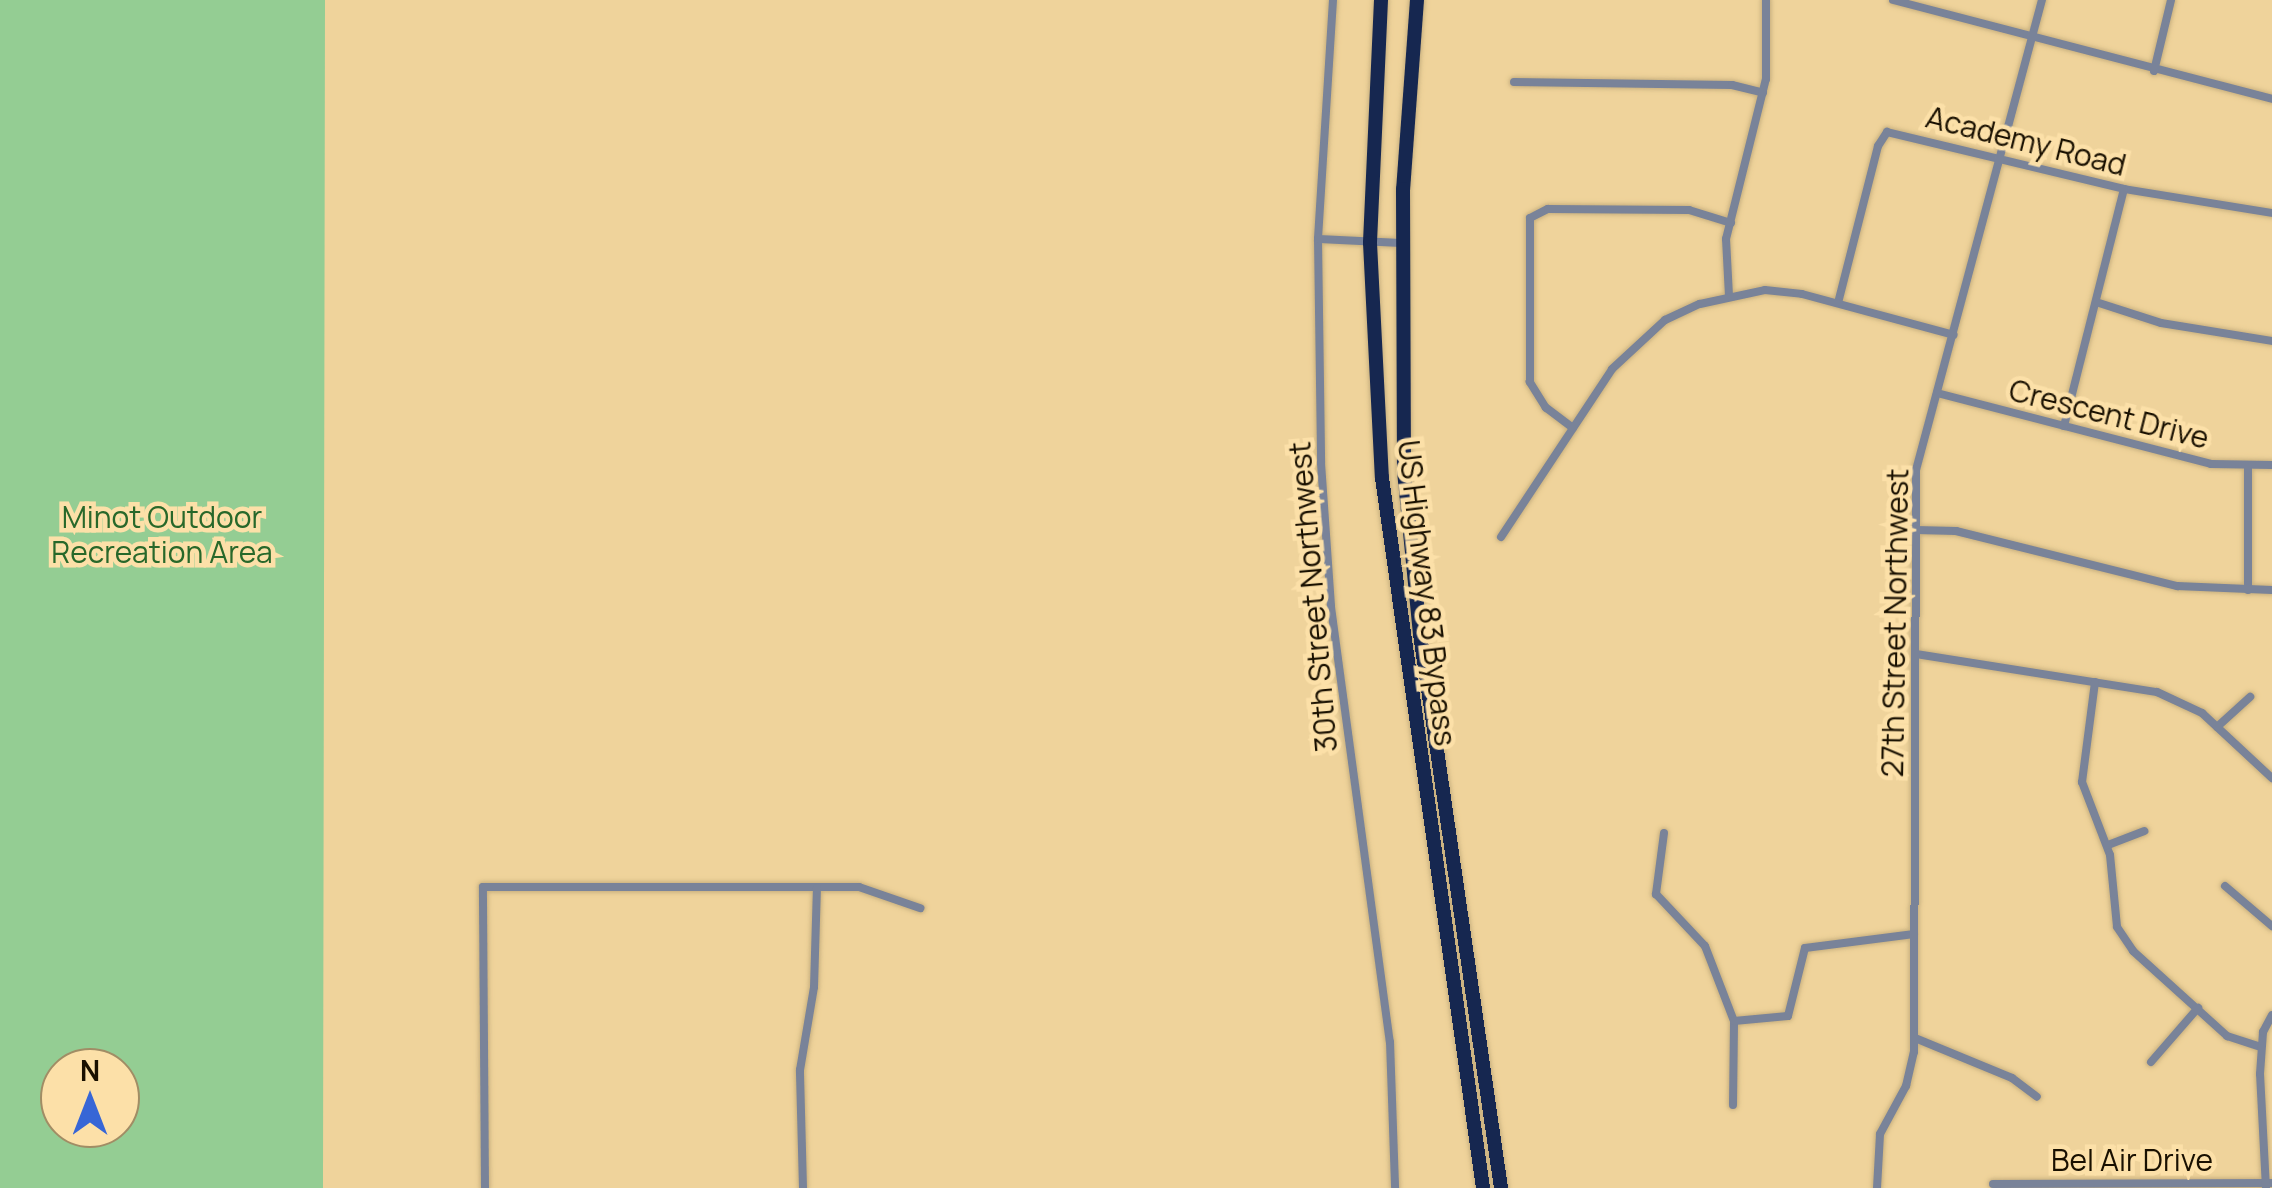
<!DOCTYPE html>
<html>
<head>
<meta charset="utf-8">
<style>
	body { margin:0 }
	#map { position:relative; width:2272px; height:1188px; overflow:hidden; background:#efd39b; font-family:Manrope,sans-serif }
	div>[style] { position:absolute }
	.green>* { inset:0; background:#94cd93 }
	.roads { filter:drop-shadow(0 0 2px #c8b07f) drop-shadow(0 0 2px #c8b07f) }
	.street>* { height:8px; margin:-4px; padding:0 4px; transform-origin:4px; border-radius:4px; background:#798399 }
	.highway>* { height:14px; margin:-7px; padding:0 7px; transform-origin:7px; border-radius:7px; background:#162750 }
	span { translate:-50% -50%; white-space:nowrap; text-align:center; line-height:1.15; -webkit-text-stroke:9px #fce0a8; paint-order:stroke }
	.street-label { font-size:30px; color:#191000 }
	.park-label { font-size:30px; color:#28682a }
	.north { position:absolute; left:40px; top:1048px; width:100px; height:100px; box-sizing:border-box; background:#fce0a8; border:2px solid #a18d65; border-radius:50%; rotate:0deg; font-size:28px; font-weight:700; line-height:40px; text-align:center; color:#191000 }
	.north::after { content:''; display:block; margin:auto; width:35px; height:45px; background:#3766d6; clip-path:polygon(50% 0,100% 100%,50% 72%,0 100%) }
</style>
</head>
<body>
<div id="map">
	<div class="green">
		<div style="clip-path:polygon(evenodd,0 0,325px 0,323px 1188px,0 1188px,0 0,120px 1068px,120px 1128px,60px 1128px,60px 1068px,120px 1068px)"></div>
	</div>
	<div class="roads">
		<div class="street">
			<div style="left:1333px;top:0;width:239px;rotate:93.6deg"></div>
			<div style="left:1318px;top:239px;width:224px;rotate:89.2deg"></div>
			<div style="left:1321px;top:463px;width:144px;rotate:86deg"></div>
			<div style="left:1331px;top:607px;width:439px;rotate:82.3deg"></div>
			<div style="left:1390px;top:1042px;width:146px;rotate:88deg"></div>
			<div style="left:1893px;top:0;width:392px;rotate:14.6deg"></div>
			<div style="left:2154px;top:71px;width:73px;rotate:-76.5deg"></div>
			<div style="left:1514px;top:82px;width:218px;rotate:0.8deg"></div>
			<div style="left:1732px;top:85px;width:32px;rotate:14deg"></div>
			<div style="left:1318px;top:239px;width:84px;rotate:2.7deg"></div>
			<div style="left:1729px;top:296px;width:57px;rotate:-93deg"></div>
			<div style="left:1726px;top:239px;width:165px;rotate:-76deg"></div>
			<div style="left:1766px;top:79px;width:79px;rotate:-90deg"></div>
			<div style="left:2096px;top:302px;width:68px;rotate:17.9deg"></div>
			<div style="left:2161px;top:323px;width:112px;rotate:9.2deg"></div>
			<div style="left:1838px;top:303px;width:162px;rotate:-75.7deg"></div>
			<div style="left:1878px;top:146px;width:17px;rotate:-57deg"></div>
			<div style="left:1887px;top:132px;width:244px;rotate:13.5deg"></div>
			<div style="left:2124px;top:189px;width:150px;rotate:9.2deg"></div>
			<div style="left:1937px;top:393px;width:283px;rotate:14.5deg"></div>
			<div style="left:2211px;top:464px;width:61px;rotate:0.9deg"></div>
			<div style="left:2064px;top:426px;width:244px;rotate:-75.8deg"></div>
			<div style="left:1573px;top:428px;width:34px;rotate:-143deg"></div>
			<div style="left:1546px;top:408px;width:31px;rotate:-122deg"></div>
			<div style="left:1530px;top:382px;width:164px;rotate:-90deg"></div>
			<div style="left:1530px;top:218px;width:20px;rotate:-27deg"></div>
			<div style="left:1548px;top:209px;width:141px;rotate:0.4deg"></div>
			<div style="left:1689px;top:210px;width:44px;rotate:17.2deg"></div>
			<div style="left:2248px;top:465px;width:125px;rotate:90deg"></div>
			<div style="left:1916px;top:530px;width:40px;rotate:1.4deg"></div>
			<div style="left:1956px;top:531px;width:228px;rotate:14deg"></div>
			<div style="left:2177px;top:586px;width:95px;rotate:2.4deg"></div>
			<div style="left:1501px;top:537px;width:201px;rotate:-56.5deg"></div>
			<div style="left:1612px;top:369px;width:72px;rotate:-42.8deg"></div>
			<div style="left:1665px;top:320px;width:38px;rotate:-25deg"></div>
			<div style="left:1700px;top:304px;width:66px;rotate:-12.2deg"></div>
			<div style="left:1765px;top:290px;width:37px;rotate:6deg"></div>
			<div style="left:1802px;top:294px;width:157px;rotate:15.1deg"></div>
			<div style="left:1916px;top:654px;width:244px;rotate:9deg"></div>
			<div style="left:2157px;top:692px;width:50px;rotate:25deg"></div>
			<div style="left:2202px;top:713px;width:96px;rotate:42.9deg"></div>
			<div style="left:2095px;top:682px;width:101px;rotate:97.4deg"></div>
			<div style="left:2082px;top:782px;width:78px;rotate:69deg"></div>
			<div style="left:2110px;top:855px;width:72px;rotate:84.4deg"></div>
			<div style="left:2117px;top:927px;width:29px;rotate:56deg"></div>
			<div style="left:2133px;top:951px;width:127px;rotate:42.1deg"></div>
			<div style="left:2227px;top:1036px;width:36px;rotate:18deg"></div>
			<div style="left:2217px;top:727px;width:45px;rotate:-42.3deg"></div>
			<div style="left:1664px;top:833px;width:62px;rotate:97.5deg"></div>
			<div style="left:1656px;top:894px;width:71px;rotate:46.7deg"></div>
			<div style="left:1705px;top:946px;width:80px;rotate:68.9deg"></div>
			<div style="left:2108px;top:845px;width:39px;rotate:-21deg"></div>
			<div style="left:2225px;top:886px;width:62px;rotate:40.4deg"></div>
			<div style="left:1915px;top:1038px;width:105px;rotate:22.4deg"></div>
			<div style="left:2012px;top:1078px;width:31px;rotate:37deg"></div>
			<div style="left:2151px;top:1062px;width:72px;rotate:-49deg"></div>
			<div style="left:1733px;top:1105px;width:84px;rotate:-89.3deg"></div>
			<div style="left:1734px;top:1021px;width:54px;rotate:-5.3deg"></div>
			<div style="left:1788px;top:1016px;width:70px;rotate:-76deg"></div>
			<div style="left:1805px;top:948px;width:110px;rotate:-7.3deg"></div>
			<div style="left:1993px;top:1184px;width:279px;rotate:-0.2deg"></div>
			<div style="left:485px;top:1188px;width:301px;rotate:-90.4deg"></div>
			<div style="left:483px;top:887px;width:376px"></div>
			<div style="left:859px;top:887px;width:65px;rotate:19deg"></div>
			<div style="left:803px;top:1188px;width:118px;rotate:-91.5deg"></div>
			<div style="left:800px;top:1070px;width:84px;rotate:-80.4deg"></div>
			<div style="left:814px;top:987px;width:99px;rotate:-88.3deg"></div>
			<div style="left:1877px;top:1188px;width:54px;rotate:-86.8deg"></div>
			<div style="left:1880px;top:1134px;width:55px;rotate:-61.6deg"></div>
			<div style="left:1906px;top:1086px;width:35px;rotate:-77deg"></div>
			<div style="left:1914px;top:1052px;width:582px;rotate:-89.8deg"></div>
			<div style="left:1916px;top:470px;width:487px;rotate:-75deg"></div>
			<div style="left:2266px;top:1188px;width:114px;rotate:-93deg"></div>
			<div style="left:2260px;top:1074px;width:42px;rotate:-85.9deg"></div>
			<div style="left:2263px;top:1032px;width:19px;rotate:-62deg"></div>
		</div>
		<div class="highway">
			<div style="left:1381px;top:0;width:243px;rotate:92.6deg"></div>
			<div style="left:1370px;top:243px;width:235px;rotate:87.1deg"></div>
			<div style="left:1382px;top:478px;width:717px;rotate:81.9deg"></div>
			<div style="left:1417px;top:0;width:190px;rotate:94.2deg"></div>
			<div style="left:1403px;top:189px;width:282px;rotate:89.8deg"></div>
			<div style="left:1404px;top:471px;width:164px;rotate:84.4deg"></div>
			<div style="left:1420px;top:634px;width:560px;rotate:81.68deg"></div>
		</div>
	</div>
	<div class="street-label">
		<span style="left:2026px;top:141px;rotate:14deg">Academy Road</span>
		<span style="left:2109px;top:414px;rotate:14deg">Crescent Drive</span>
		<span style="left:1427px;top:593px;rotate:83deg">US Highway 83 Bypass</span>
		<span style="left:1313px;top:597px;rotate:-95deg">30th Street Northwest</span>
		<span style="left:1895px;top:623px;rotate:-89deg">27th Street Northwest</span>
		<span style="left:2132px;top:1160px">Bel Air Drive</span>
	</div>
	<div class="park-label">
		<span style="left:162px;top:534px">Minot Outdoor<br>Recreation Area</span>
	</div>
	<div class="north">N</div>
</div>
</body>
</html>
